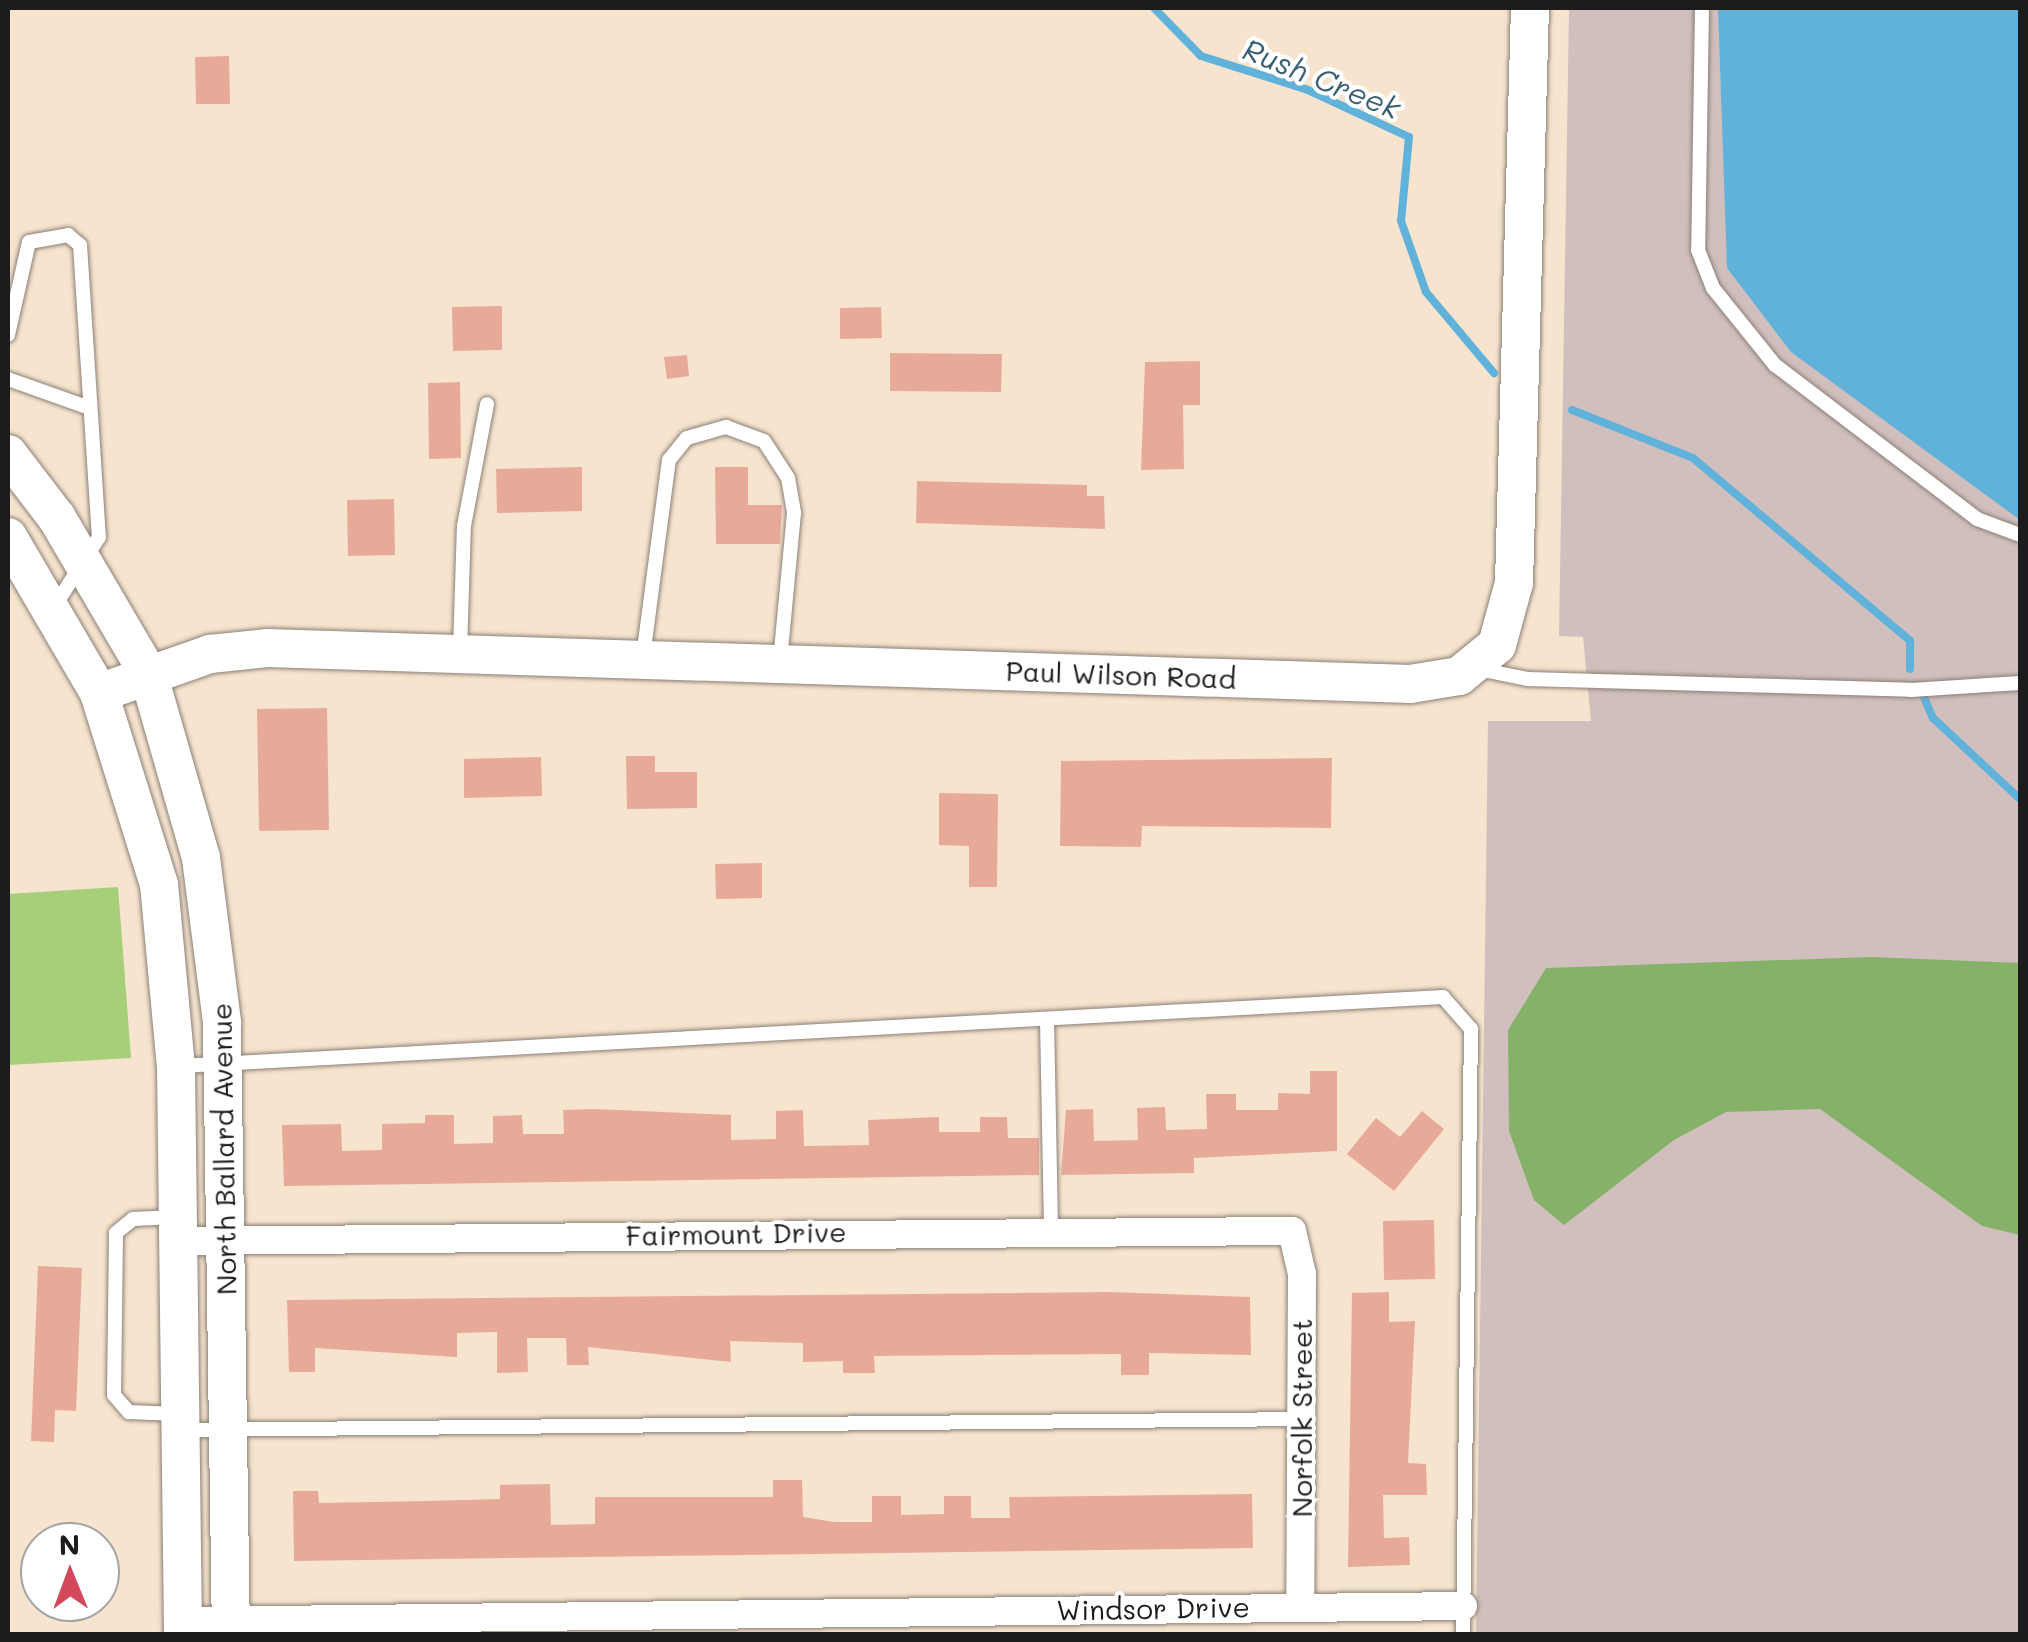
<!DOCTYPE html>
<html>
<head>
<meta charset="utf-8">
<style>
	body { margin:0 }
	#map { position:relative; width:2028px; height:1642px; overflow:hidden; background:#f7e4cf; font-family:Mali,sans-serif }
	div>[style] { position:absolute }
	.industrial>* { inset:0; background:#d1bfbe }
	.green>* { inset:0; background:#a7ce79 }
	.forest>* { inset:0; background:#85b169 }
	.water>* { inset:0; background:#60b2db }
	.stream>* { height:8px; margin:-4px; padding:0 4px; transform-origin:4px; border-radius:4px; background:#60b2db }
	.building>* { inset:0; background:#e7aa99 }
	.roads { filter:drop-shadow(0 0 2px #8a8076) drop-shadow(0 0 2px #8a8076) }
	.lane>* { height:14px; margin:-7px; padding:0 7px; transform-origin:7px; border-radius:7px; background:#fff }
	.street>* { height:28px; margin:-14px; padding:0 14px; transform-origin:14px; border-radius:14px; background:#fff }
	.secondary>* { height:38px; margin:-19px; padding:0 19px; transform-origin:19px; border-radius:19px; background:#fff }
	span { translate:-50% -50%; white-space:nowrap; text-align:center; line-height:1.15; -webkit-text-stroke:8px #fff; paint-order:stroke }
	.street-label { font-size:28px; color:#1c1c1c }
	.water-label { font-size:30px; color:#3b6072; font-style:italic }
	.frame { position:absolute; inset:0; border:10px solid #1c1c1c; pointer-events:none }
	.north { position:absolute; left:20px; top:1522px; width:100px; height:100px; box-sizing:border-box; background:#fff; border:2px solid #a4a4a4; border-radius:50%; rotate:359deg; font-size:28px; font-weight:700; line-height:40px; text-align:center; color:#1c1c1c }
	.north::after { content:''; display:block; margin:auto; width:35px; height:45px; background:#d1495b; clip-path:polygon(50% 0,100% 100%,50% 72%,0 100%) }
</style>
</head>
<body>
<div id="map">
	<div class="industrial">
		<div style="clip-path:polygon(1569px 8px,2020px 8px,2020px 1634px,1476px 1634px,1488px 721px,1591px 721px,1583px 637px,1559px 636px)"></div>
	</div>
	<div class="green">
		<div style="clip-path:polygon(118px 887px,131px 1058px,8px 1065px,8px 894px)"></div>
	</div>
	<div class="forest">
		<div style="clip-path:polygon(1871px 957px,2020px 963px,2020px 1235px,1982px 1226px,1820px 1109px,1726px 1112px,1674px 1140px,1564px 1225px,1534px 1200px,1509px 1131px,1508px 1030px,1546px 968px)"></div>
	</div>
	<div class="water">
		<div style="clip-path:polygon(1718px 8px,2020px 8px,2020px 520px,1791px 352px,1727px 268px)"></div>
	</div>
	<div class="stream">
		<div style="left:1154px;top:8px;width:67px;rotate:45.6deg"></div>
		<div style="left:1201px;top:56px;width:112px;rotate:17.6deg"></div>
		<div style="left:1308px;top:90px;width:111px;rotate:25deg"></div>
		<div style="left:1409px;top:137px;width:84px;rotate:95.4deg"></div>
		<div style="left:1401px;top:221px;width:75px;rotate:70.6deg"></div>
		<div style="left:1426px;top:292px;width:106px;rotate:50deg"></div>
		<div style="left:1572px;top:410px;width:130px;rotate:21.6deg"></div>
		<div style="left:1693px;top:458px;width:284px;rotate:40.1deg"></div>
		<div style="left:1910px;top:641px;width:28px;rotate:90deg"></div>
		<div style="left:1923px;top:695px;width:25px;rotate:67deg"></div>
		<div style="left:1933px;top:718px;width:119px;rotate:43deg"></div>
	</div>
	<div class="building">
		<div style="clip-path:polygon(229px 56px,230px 104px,196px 104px,195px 57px)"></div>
		<div style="clip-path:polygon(502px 306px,502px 350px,453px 351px,452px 307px)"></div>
		<div style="clip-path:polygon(881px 307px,882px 338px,840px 339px,840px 308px)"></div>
		<div style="clip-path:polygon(890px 353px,1002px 354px,1001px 392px,890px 391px)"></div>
		<div style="clip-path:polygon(687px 355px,689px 376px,667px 379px,664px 357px)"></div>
		<div style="clip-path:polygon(1200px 361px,1200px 405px,1183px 405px,1184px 469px,1141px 470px,1145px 362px)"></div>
		<div style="clip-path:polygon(460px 382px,461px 458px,429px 459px,428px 383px)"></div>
		<div style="clip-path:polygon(582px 467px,582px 511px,497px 513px,496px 469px)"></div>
		<div style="clip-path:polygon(715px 467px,748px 467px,748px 505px,782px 505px,780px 544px,716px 544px)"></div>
		<div style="clip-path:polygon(917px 481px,1087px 485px,1087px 496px,1104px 496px,1105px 529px,916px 523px)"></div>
		<div style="clip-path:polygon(394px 499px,395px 555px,348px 556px,347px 500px)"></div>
		<div style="clip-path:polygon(327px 708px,329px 830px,259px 831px,257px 709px)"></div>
		<div style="clip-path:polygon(626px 756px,655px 756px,655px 772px,697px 772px,697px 808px,627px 809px)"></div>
		<div style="clip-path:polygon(541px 757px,542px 796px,464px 798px,464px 759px)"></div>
		<div style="clip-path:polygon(1332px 758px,1331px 828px,1142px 826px,1141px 847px,1060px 846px,1061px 761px)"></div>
		<div style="clip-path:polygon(939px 793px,998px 794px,997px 887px,969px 887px,969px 846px,939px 845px)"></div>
		<div style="clip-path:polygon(762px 863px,762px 898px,716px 899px,715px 864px)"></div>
		<div style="clip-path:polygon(1310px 1071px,1337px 1071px,1337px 1151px,1194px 1158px,1194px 1173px,1061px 1175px,1066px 1110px,1093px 1109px,1094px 1141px,1138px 1140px,1137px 1108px,1165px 1107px,1166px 1130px,1207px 1129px,1206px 1094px,1236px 1094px,1236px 1110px,1278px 1110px,1278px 1093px,1310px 1094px)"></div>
		<div style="clip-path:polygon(595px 1109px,731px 1115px,731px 1140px,776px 1139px,776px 1111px,803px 1110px,804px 1146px,869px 1145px,868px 1120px,939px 1117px,939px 1132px,980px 1132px,980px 1117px,1007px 1117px,1008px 1138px,1039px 1138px,1039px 1175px,284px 1186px,282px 1125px,341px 1124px,342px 1151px,382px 1150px,382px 1124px,425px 1123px,425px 1115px,454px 1115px,454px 1144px,493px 1143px,493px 1116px,522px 1115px,523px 1134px,564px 1134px,563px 1110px)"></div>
		<div style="clip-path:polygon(1422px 1111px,1444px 1129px,1394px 1191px,1347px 1154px,1376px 1118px,1400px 1137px)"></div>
		<div style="clip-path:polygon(1434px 1220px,1435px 1279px,1384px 1280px,1383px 1221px)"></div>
		<div style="clip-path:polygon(38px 1266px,82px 1268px,76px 1411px,55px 1410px,54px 1442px,31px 1441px)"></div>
		<div style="clip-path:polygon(1110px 1292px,1250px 1297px,1251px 1355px,1149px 1353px,1149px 1375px,1121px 1375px,1121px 1354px,874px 1356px,875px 1373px,843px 1373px,843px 1361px,803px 1362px,803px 1343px,730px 1341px,731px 1362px,588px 1347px,589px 1365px,567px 1365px,566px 1338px,527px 1338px,528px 1372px,497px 1373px,497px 1332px,457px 1333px,457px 1357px,315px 1348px,315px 1372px,289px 1372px,287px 1300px)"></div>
		<div style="clip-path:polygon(1389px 1292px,1389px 1322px,1415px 1321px,1408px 1463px,1426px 1464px,1427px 1495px,1383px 1495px,1384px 1538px,1409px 1537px,1410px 1565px,1348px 1567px,1352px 1293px)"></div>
		<div style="clip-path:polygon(773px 1480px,802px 1480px,803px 1517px,834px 1522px,872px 1522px,872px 1496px,901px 1496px,901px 1515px,944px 1514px,944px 1496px,971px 1496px,971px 1518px,1010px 1518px,1009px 1497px,1252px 1494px,1253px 1548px,294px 1561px,293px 1491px,318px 1491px,319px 1503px,427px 1501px,500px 1499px,500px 1485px,550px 1484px,551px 1525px,595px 1524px,595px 1497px,773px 1497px)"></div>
	</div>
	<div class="roads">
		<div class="lane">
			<div style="left:1702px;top:8px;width:242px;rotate:90.9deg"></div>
			<div style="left:1698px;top:250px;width:41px;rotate:68.5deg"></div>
			<div style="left:1713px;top:288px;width:99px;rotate:51.2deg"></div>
			<div style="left:1775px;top:365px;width:254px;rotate:37.3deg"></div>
			<div style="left:1977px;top:519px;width:46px;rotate:20.4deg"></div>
			<div style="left:8px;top:335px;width:95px;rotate:-77.3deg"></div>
			<div style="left:29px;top:242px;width:40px;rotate:-10deg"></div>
			<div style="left:68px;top:235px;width:16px;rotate:40deg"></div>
			<div style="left:80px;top:245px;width:293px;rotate:86.3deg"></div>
			<div style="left:99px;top:537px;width:83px;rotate:122.7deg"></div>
			<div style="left:8px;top:379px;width:81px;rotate:19.6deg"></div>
			<div style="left:460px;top:651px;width:125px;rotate:-88.2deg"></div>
			<div style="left:464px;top:526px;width:124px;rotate:-79.3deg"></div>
			<div style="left:643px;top:657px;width:199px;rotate:-82.5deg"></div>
			<div style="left:669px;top:460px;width:28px;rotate:-51deg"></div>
			<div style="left:687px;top:438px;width:41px;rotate:-15.8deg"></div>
			<div style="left:726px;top:427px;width:40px;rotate:20.2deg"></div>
			<div style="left:764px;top:441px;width:44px;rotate:57deg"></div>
			<div style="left:788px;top:478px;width:36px;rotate:80deg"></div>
			<div style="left:794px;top:513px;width:150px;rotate:95.4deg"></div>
			<div style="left:1478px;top:669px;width:50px;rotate:11.5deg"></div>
			<div style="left:1527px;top:679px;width:384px;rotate:1.6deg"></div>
			<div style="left:1911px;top:690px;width:109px;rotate:-3.7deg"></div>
			<div style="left:1047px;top:1019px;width:211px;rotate:88.9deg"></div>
			<div style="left:180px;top:1066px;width:1265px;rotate:-3.13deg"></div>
			<div style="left:1443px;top:997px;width:43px;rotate:48.8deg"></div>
			<div style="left:1471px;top:1029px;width:605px;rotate:90.76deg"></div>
			<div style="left:174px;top:1217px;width:41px;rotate:177.2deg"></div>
			<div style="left:133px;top:1219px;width:22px;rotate:141deg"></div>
			<div style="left:116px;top:1233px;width:162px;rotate:90.7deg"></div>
			<div style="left:114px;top:1395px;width:23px;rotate:49deg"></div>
			<div style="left:129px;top:1412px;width:48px;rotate:2.4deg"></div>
			<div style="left:184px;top:1430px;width:1117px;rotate:-0.56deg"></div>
		</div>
		<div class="street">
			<div style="left:180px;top:1241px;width:1112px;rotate:-0.52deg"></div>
			<div style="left:1292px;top:1231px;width:44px;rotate:76.9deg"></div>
			<div style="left:1302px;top:1274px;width:332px;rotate:90.3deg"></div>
			<div style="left:183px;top:1621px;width:1280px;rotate:-0.67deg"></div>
		</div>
		<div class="secondary">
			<div style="left:8px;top:454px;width:81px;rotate:52.6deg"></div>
			<div style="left:57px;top:518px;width:180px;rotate:59.6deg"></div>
			<div style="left:148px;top:673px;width:192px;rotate:74deg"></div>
			<div style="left:201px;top:858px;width:166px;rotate:82.7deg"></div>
			<div style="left:222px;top:1023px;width:611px;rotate:89.16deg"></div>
			<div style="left:8px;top:537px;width:181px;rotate:59.7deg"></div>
			<div style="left:99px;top:693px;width:200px;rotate:72.6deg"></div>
			<div style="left:159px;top:884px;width:184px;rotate:84.7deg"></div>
			<div style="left:176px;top:1067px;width:567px;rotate:89.29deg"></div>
			<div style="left:99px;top:693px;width:118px;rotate:-19.4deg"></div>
			<div style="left:210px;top:654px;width:57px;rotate:-6deg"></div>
			<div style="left:267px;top:648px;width:1144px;rotate:1.8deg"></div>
			<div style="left:1410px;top:684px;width:50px;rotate:-9.3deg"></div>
			<div style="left:1459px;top:676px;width:49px;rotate:-39.2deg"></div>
			<div style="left:1497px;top:645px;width:64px;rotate:-74.7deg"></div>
			<div style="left:1514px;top:583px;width:575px;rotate:-88.41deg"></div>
		</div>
	</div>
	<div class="street-label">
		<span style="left:1121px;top:674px;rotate:2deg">Paul Wilson Road</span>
		<span style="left:223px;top:1149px;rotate:-91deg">North Ballard Avenue</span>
		<span style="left:736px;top:1233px;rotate:-1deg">Fairmount Drive</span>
		<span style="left:1301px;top:1418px;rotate:-90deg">Norfolk Street</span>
		<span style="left:1153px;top:1608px;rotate:-1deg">Windsor Drive</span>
	</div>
	<div class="water-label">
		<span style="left:1322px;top:78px;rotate:22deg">Rush Creek</span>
	</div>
	<div class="frame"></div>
	<div class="north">N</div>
</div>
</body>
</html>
